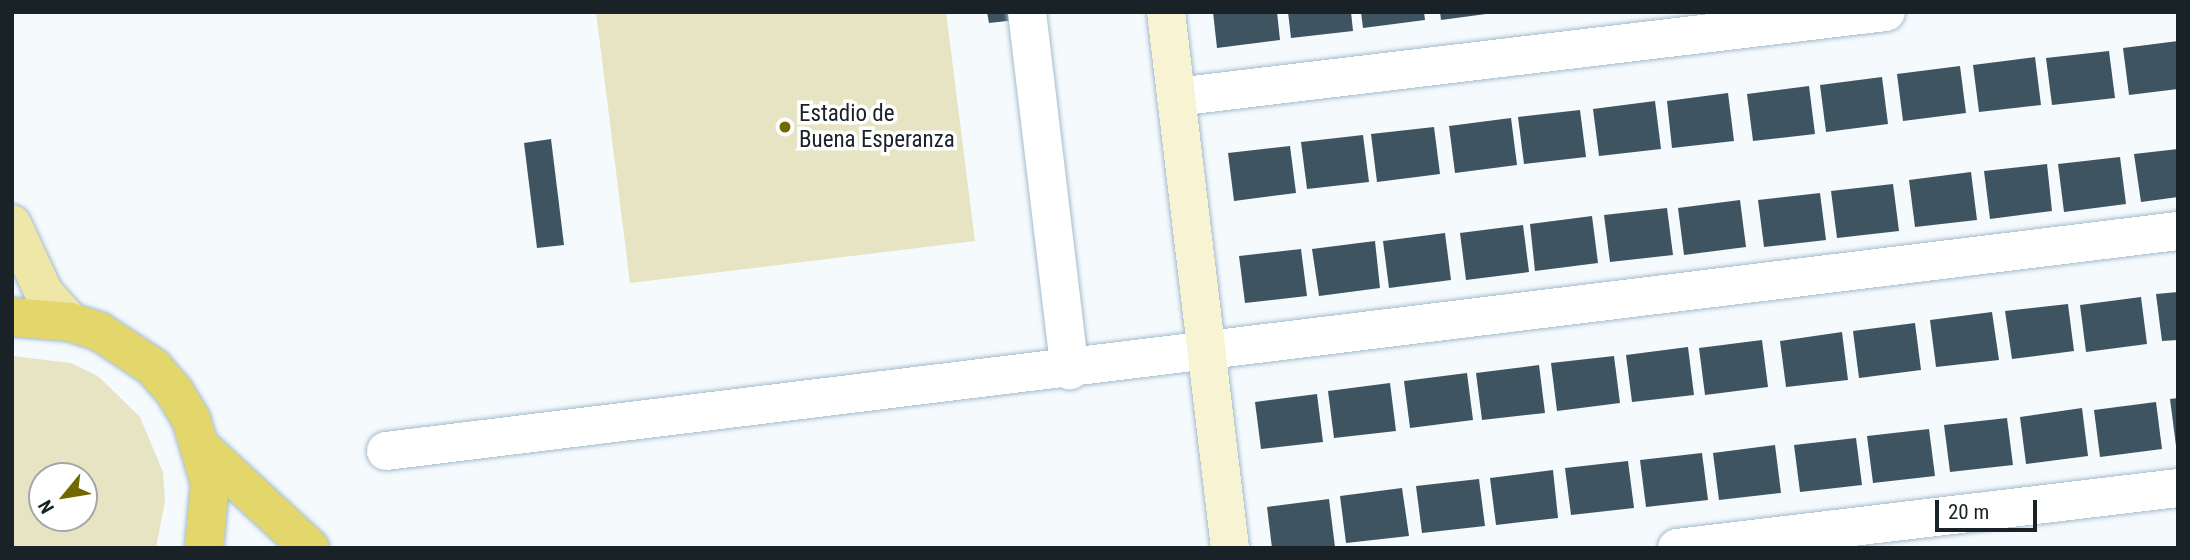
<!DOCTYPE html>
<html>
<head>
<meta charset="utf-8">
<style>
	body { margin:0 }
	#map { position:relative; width:2190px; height:560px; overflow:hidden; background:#f5fafd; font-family:"Roboto Condensed",sans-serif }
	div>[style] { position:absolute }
	.green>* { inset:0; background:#e7e4c4 }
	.building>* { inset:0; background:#3e5461 }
	.roads { filter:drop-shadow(0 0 2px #a3bccb) drop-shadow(0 0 2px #a3bccb) }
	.street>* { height:38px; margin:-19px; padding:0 19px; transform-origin:19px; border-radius:19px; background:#fff }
	.secondary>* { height:38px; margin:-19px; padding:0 19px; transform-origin:19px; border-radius:19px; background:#f7f3d3 }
	.primary>* { height:38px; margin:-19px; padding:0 19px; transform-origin:19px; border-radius:19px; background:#eee7a7 }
	.highway>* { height:38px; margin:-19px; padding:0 19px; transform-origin:19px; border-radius:19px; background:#e3d76c }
	.dots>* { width:19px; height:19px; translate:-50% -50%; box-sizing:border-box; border:4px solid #fff; border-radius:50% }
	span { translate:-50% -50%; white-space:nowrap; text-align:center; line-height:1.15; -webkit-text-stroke:7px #fff; paint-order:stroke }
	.poi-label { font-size:23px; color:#182227 }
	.left { translate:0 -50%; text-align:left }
	.frame { position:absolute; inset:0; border:14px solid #182227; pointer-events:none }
	.north { position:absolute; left:28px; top:462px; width:70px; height:70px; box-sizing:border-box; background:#fff; border:2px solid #a3a7a9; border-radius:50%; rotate:240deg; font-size:19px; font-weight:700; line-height:28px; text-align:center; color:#182227 }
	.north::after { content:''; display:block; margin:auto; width:24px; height:32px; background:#726800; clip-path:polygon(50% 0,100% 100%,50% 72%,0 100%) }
	.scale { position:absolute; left:1935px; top:500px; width:102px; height:32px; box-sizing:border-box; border:4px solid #182227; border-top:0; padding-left:9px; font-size:21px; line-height:24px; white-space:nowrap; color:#182227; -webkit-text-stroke:5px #fff; paint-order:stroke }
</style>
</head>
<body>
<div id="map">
	<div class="green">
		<div style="clip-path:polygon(596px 12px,946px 12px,975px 241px,630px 283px)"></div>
		<div style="clip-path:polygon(evenodd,12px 356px,71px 363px,98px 376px,140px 417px,163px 472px,165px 501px,156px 548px,12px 548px,12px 356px,42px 476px,84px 476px,84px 518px,42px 518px,42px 476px)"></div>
	</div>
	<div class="building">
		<div style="clip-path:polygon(987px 12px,1015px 12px,1016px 20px,989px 23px)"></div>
		<div style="clip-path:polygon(1213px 12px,1277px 12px,1280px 40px,1217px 48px)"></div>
		<div style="clip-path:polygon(1288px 12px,1351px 12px,1353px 31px,1291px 38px)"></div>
		<div style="clip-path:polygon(1361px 12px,1424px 12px,1425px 20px,1363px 28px)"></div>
		<div style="clip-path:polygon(1440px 12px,1486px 12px,1486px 14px,1441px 20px)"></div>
		<div style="clip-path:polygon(2178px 41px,2178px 89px,2129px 95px,2123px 48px)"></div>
		<div style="clip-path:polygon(2109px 51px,2115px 98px,2052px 105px,2046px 58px)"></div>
		<div style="clip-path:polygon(2035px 57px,2041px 105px,1979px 112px,1973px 65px)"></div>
		<div style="clip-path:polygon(1960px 66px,1966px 113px,1903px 121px,1897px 74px)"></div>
		<div style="clip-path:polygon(1882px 77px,1888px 124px,1826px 132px,1820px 85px)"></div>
		<div style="clip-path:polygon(1809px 86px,1815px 134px,1753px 141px,1747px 94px)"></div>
		<div style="clip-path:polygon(1728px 93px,1734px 141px,1672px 148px,1667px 101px)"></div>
		<div style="clip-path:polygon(1655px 101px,1661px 149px,1599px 156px,1593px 109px)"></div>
		<div style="clip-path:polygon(1580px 110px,1586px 157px,1524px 164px,1518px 117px)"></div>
		<div style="clip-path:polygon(1511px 118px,1517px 165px,1455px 173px,1449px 126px)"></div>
		<div style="clip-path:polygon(1434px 127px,1440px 174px,1377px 182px,1371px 134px)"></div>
		<div style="clip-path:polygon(1363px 135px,1369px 182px,1307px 189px,1301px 142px)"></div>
		<div style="clip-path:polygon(551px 139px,564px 245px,537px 248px,524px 143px)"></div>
		<div style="clip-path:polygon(1290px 146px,1296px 193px,1234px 201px,1228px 153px)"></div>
		<div style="clip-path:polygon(2178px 149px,2178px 197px,2141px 202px,2134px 154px)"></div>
		<div style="clip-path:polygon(2120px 157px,2126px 204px,2064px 212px,2058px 164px)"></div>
		<div style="clip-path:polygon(2047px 164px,2052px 211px,1990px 219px,1984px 171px)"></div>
		<div style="clip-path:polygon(1971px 172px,1977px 220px,1915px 227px,1909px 180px)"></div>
		<div style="clip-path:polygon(1893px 184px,1899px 231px,1837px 238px,1831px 191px)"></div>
		<div style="clip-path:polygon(1820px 193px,1826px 240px,1764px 247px,1758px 200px)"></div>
		<div style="clip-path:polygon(1740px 200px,1746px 247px,1684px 255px,1678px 208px)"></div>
		<div style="clip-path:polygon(1667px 208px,1673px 255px,1610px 262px,1604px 215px)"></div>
		<div style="clip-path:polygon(1592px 216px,1598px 263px,1535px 271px,1530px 224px)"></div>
		<div style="clip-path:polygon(1523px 225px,1529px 272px,1466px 280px,1460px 233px)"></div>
		<div style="clip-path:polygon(1445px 233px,1451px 280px,1389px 288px,1383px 241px)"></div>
		<div style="clip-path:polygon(1375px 241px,1380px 288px,1319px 296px,1312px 249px)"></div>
		<div style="clip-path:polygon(1301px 249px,1307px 296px,1245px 303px,1239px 256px)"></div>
		<div style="clip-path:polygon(2178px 292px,2178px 340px,2162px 341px,2156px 294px)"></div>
		<div style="clip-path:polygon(2141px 297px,2147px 344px,2086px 352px,2080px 305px)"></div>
		<div style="clip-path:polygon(2068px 304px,2074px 351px,2012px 359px,2005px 311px)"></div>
		<div style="clip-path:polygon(1992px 312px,1999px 360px,1936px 367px,1930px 320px)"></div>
		<div style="clip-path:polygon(1915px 323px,1921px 370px,1859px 378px,1853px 331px)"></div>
		<div style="clip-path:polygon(1842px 332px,1848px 380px,1786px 387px,1780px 341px)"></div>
		<div style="clip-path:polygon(1762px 340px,1768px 387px,1705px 395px,1699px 348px)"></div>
		<div style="clip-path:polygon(1688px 347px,1694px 395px,1632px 402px,1626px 355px)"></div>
		<div style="clip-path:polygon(1614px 356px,1620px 403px,1557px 411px,1551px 363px)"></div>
		<div style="clip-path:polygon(1539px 365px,1545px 413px,1482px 420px,1476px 373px)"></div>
		<div style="clip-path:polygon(1467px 373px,1473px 420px,1410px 428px,1404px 381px)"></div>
		<div style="clip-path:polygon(1390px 383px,1396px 431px,1334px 438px,1328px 391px)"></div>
		<div style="clip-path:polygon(1317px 394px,1323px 442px,1261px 449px,1255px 402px)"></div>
		<div style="clip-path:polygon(2178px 398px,2178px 446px,2176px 446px,2170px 399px)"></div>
		<div style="clip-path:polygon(2156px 402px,2162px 449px,2100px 457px,2094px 410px)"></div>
		<div style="clip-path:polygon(2082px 408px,2088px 456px,2026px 464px,2020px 417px)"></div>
		<div style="clip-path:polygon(2007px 418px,2013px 465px,1950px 472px,1944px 425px)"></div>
		<div style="clip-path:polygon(1929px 429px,1935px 476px,1873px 483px,1867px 436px)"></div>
		<div style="clip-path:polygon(1856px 438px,1862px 485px,1800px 492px,1794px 445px)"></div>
		<div style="clip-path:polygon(1775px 445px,1781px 493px,1719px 500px,1713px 453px)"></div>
		<div style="clip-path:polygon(1702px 453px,1708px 500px,1646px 507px,1640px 460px)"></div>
		<div style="clip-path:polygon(1628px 461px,1634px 508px,1571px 515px,1565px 468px)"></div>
		<div style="clip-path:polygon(1553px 470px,1558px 518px,1496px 525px,1490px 478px)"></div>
		<div style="clip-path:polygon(1479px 479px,1485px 526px,1422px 533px,1416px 486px)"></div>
		<div style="clip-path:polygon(1402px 488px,1409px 536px,1346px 543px,1340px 496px)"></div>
		<div style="clip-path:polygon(1329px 499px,1335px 547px,1272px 548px,1267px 507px)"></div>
	</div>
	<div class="roads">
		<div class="street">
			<div style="left:1027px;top:12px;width:361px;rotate:83.2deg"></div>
			<div style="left:1176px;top:97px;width:715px;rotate:-6.83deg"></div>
			<div style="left:386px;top:451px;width:1805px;rotate:-7deg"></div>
			<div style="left:1677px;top:548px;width:505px;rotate:-6.83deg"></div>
		</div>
		<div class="secondary">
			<div style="left:1166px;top:12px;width:540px;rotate:83.19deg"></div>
		</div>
		<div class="primary">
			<div style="left:12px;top:224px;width:76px;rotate:65.1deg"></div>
			<div style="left:44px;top:293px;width:39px;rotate:48deg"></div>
		</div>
		<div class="highway">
			<div style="left:12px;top:317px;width:58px;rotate:4.9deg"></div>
			<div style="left:70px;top:322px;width:32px;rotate:18deg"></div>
			<div style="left:100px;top:332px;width:64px;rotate:33.4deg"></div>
			<div style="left:153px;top:367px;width:32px;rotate:49deg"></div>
			<div style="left:174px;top:391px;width:33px;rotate:59deg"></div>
			<div style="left:191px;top:419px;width:67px;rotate:73.5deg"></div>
			<div style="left:210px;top:483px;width:65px;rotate:95.3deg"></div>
			<div style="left:203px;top:449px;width:146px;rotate:42.8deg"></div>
		</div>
	</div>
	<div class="dots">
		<div style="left:785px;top:127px;background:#726800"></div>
	</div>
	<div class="poi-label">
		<span class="left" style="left:799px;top:127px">Estadio de<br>Buena Esperanza</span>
	</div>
	<div class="frame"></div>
	<div class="north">N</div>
	<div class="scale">20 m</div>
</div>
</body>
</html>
